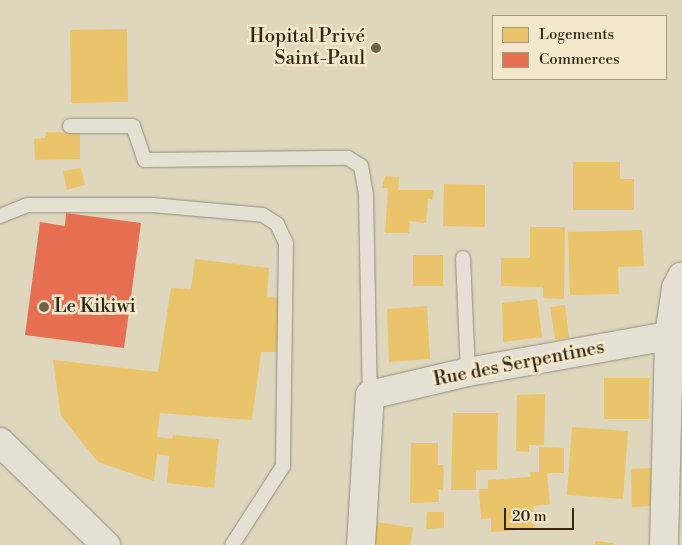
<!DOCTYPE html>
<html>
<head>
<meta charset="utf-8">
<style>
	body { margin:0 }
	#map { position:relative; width:682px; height:545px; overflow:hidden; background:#ded6bd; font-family:"Libre Bodoni",serif }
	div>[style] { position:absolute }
	.homes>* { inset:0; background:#e9c46a }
	.shops>* { inset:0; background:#e76f51 }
	.roads { filter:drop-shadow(0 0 1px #928c7c) drop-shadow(0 0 1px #928c7c) }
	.service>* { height:14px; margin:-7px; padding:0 7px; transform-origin:7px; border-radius:7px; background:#e5e0d4 }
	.minor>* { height:28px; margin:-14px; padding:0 14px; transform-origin:14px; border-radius:14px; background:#e5e0d4 }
	.dots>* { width:14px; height:14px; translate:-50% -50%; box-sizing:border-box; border:2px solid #f3e8cb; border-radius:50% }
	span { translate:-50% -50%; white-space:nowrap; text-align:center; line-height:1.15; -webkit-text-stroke:5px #f3e8cb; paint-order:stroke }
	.poi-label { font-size:19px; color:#332512 }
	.right { translate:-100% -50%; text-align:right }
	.left { translate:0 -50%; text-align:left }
	.street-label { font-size:19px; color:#332512 }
	.legend { position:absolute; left:492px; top:15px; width:175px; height:65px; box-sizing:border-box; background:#f3e8cb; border:1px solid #a69a81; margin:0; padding:6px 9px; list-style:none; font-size:15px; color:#332512 }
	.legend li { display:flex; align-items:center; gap:10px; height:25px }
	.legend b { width:25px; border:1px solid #a69a81 }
	.scale { position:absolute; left:504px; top:508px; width:70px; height:22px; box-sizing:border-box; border:2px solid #332512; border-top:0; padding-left:6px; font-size:15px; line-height:18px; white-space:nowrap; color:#332512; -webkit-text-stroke:4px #f3e8cb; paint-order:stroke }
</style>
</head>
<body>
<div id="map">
	<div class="homes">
		<div style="clip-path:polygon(127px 29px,128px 102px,71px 103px,70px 30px)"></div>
		<div style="clip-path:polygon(46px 132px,80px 133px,80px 159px,35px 160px,34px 139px,45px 138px)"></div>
		<div style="clip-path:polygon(573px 162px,620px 162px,620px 179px,634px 179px,634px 210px,573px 210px)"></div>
		<div style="clip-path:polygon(81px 168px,85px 185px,67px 190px,63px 171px)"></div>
		<div style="clip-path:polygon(385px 176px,399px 177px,398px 190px,434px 190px,433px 200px,428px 199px,426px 223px,410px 221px,409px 233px,385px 233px,388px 188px,382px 188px)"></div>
		<div style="clip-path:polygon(444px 184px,485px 185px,485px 227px,443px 226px)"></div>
		<div style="clip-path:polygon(530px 227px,565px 227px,564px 299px,543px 298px,543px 287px,501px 286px,501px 258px,530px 258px)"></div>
		<div style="clip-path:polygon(642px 230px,644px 266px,618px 267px,619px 294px,570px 295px,568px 232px)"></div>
		<div style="clip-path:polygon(413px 255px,443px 255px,443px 286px,413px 286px)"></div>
		<div style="clip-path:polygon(195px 259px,269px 268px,267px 297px,280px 298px,276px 352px,261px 352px,252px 420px,160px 413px,157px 437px,172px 439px,173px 435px,219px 439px,214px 488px,167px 483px,169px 456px,157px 454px,154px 481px,98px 462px,61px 416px,53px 360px,158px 372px,171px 288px,191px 289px)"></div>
		<div style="clip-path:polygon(537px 299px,542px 337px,503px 342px,502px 303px)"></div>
		<div style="clip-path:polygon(565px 305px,569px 338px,555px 339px,550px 307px)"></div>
		<div style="clip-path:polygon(427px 306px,430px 359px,389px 362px,387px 309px)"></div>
		<div style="clip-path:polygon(604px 378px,649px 378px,649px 419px,604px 419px)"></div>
		<div style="clip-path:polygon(545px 394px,544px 445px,529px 445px,529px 452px,516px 451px,517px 395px)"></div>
		<div style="clip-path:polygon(453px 413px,498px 413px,497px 470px,476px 470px,476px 490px,451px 490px)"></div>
		<div style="clip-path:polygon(572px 427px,628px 431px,623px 499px,567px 495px)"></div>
		<div style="clip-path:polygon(411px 443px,438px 443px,438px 465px,443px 465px,444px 471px,443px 490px,438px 489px,439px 502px,410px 503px)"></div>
		<div style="clip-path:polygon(539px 447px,564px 448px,564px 473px,547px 473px,550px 504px,533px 506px,535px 529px,491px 532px,491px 518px,481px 519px,479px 489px,488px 489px,488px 480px,531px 477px,530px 472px,539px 472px)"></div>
		<div style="clip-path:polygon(653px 468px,653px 506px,632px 507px,631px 469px)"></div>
		<div style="clip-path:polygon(427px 512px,444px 512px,444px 528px,426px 529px)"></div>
		<div style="clip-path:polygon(377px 522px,413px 528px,410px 545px,374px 545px)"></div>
		<div style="clip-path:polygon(595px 541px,613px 543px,613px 545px,595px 545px)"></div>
	</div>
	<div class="shops">
		<div style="clip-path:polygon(66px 213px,141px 223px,124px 348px,25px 335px,40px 222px,65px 226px)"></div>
	</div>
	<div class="roads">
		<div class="service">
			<div style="left:70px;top:126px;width:63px"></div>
			<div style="left:133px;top:126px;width:36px;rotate:71deg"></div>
			<div style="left:145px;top:160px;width:203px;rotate:-0.6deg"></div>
			<div style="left:348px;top:158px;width:15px;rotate:32deg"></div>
			<div style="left:361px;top:166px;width:29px;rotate:80deg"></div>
			<div style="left:366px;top:195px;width:200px;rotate:88.9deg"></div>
			<div style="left:0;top:216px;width:29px;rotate:-22deg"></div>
			<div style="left:27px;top:205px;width:125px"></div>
			<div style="left:152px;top:205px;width:111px;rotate:5.1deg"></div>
			<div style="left:263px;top:215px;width:17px;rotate:33deg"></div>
			<div style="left:277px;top:224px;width:21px;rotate:65deg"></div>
			<div style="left:286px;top:243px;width:223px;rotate:90.8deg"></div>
			<div style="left:283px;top:466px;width:94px;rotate:122.8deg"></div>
			<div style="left:463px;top:258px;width:114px;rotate:87.5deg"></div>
		</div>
		<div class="minor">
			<div style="left:0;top:442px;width:148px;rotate:44.2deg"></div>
			<div style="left:361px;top:545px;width:150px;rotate:-86.6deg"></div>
			<div style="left:370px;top:395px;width:101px;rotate:-13.2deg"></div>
			<div style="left:468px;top:372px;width:204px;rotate:-10.2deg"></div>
			<div style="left:664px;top:545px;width:209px;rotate:-88.6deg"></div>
			<div style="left:669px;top:336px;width:49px;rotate:-81.7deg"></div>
			<div style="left:676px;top:288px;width:13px;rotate:-63deg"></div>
		</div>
	</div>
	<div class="dots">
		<div style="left:376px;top:48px;background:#6f634e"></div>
		<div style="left:44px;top:307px;background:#6f634e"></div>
	</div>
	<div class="poi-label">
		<span class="right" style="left:365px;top:48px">Hopital Privé<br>Saint-Paul</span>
		<span class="left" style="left:54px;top:307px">Le Kikiwi</span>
	</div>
	<div class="street-label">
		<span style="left:519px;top:364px;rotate:-11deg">Rue des Serpentines</span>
	</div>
	<ul class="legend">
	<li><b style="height:14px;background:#e9c46a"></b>Logements</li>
	<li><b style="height:14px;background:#e76f51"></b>Commerces</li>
	</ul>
	<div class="scale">20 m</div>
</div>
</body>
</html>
